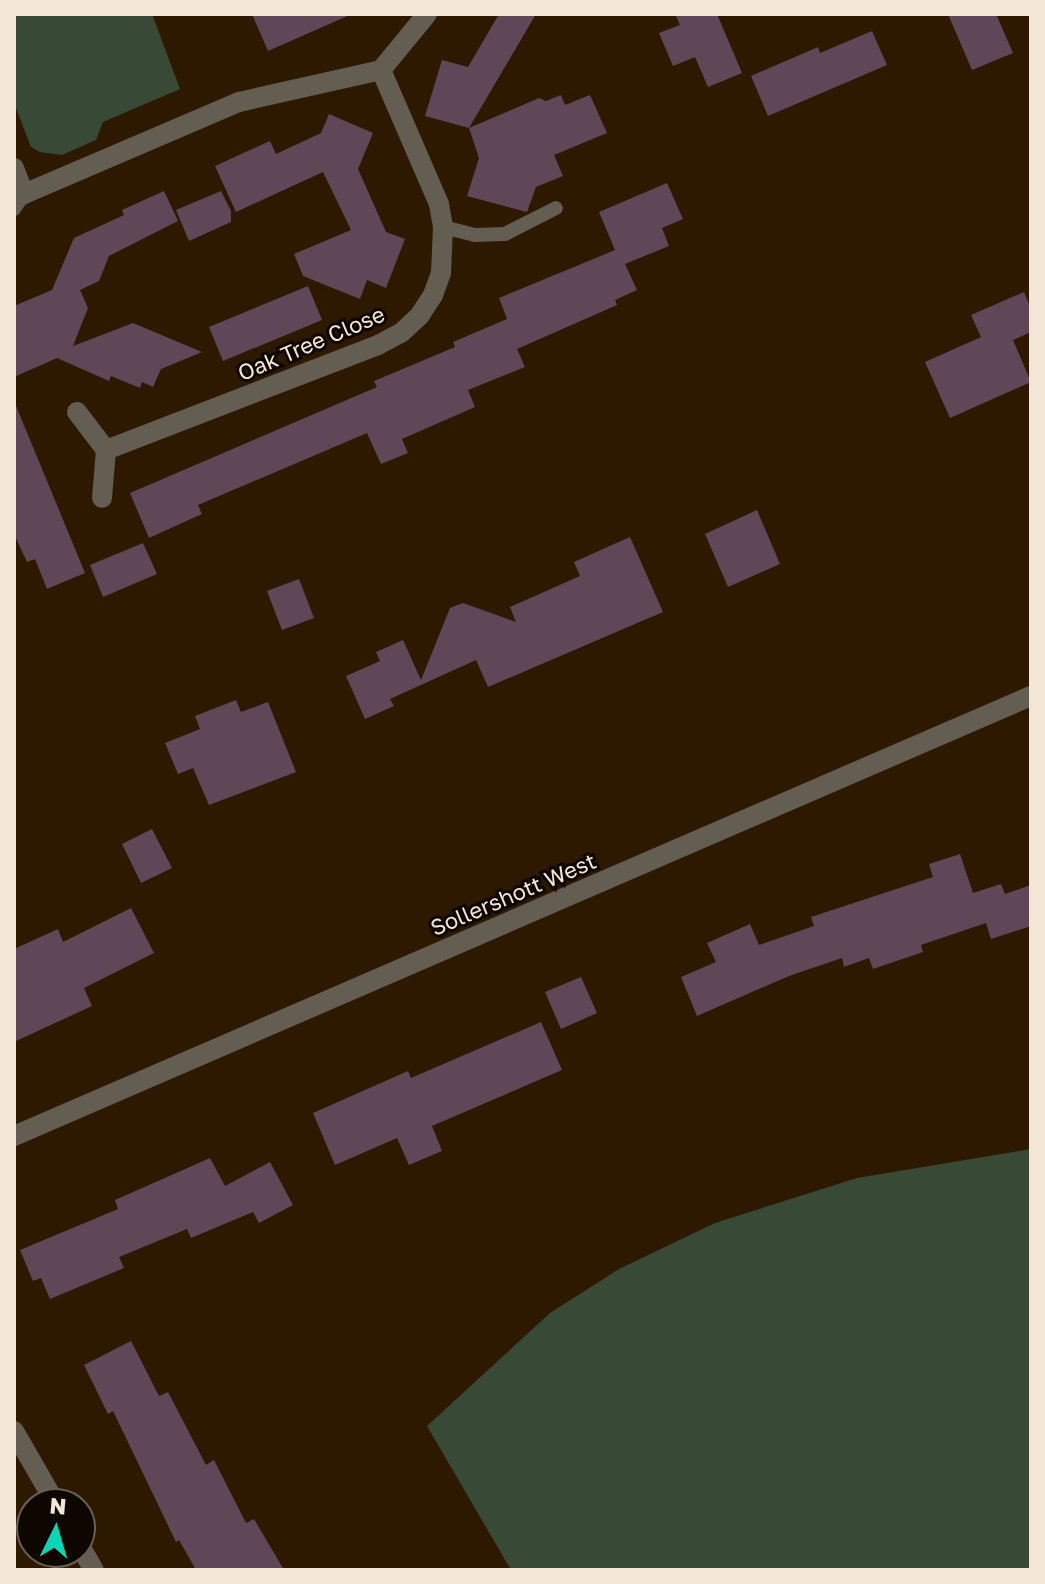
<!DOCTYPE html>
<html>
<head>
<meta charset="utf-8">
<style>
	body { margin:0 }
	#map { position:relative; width:1045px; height:1584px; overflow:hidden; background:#2c1900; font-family:"Golos Text",sans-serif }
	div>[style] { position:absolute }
	.green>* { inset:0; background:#384a35 }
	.building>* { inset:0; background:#604758 }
	.lane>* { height:14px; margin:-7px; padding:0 7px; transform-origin:7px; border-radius:7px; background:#645d52 }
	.street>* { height:20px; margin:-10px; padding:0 10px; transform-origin:10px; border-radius:10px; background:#645d52 }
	span { translate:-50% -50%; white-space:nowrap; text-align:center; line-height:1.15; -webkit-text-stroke:6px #0e0601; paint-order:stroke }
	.street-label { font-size:22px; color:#f3e6d7 }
	.frame { position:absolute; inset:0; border:16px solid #f3e6d7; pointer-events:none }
	.north { position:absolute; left:16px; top:1488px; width:80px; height:80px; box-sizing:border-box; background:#0e0601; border:2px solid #6a6057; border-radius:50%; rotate:5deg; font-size:22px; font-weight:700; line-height:32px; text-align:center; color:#f3e6d7 }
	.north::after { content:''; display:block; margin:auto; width:28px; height:36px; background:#0ad5b5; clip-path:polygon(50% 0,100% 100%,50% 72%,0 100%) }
</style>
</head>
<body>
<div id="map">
	<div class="green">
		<div style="clip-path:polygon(14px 14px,152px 14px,180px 89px,103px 122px,96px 140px,62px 155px,40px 152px,31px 147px,14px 103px)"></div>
		<div style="clip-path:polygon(1031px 1149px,1031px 1570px,511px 1570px,427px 1426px,550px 1313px,619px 1269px,715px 1223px,857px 1178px)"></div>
	</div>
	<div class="building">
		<div style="clip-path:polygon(252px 14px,352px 14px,268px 51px)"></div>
		<div style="clip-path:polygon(499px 14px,536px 14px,469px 128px,539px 98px,546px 101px,561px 95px,565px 105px,590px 95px,607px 133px,554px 155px,563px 176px,536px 187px,527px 212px,467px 196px,479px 158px,469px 128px,425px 116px,442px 60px,468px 67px)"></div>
		<div style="clip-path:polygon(675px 14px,717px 14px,742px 73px,708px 87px,695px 57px,673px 66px,659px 33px,680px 25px)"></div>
		<div style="clip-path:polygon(948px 14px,996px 14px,1013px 53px,972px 70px)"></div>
		<div style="clip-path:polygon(872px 31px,887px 65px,768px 116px,751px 76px,818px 47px,820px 53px)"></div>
		<div style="clip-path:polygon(329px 114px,373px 133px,358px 169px,386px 232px,405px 239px,386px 288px,367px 280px,360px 299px,303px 276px,294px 254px,351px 230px,323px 172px,236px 212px,215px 166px,270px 141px,276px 154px,321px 133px)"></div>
		<div style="clip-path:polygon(667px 183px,683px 219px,662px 228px,669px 246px,625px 264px,637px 290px,615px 300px,617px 305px,517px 349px,525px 367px,468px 390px,475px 407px,402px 439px,408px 453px,381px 464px,367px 433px,198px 505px,202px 514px,149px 538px,130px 493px,377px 387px,374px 381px,455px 347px,453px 342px,507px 319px,499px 298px,615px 250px,599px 212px)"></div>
		<div style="clip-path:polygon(164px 191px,178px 221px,109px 256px,99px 281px,80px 290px,88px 308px,73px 346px,133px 323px,202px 352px,161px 369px,153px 387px,142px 382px,140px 388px,111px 376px,109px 381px,57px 358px,14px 377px,14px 306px,52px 290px,74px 238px,124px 215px,122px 210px)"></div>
		<div style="clip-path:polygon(221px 191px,231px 211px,231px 222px,189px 241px,176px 210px)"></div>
		<div style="clip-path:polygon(308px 286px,322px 320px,223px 361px,209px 327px)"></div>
		<div style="clip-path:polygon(1024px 292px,1031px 309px,1031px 332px,1013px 340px,1031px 382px,950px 418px,925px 362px,981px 337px,971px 315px)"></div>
		<div style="clip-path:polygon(14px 401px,85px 573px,47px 589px,35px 559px,27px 562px,14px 534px)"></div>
		<div style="clip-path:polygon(757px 510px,780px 564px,728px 587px,705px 534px)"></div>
		<div style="clip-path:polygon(630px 537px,663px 612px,488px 687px,476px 660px,390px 699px,394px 706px,365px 719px,346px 676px,380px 661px,376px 652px,403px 640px,421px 680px,450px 608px,463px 603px,516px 622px,510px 607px,580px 576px,574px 562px)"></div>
		<div style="clip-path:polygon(143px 543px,157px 574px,103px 597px,90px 565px)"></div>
		<div style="clip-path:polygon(299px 579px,314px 618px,282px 630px,267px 591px)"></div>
		<div style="clip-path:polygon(236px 700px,241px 712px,268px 702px,296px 772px,209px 805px,193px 768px,178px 774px,165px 743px,200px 729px,195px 716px)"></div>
		<div style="clip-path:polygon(152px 829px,172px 868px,141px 883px,122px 844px)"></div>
		<div style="clip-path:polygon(960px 854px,973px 893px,1001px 884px,1005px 894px,1031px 885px,1031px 926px,991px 939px,986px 923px,921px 945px,923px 952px,873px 969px,869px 958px,844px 967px,842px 958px,789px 976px,697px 1016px,681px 977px,716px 962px,707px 943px,750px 924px,759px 945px,814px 926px,811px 917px,933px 877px,929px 864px)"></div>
		<div style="clip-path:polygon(131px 908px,154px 953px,84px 988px,92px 1006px,14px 1042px,14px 949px,58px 929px,63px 942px)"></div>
		<div style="clip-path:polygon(581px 977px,597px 1013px,561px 1029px,545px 992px)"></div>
		<div style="clip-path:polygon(541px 1022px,562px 1070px,432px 1126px,442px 1151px,409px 1165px,397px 1138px,335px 1165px,313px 1113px,408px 1071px,411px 1078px)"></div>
		<div style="clip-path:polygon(210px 1158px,225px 1186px,270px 1162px,293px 1205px,259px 1223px,253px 1212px,191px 1238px,187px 1229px,119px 1257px,124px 1268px,50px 1299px,41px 1278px,33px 1281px,20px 1250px,118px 1209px,115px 1200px)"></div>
		<div style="clip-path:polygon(131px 1341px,159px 1396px,168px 1392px,206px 1465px,214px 1460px,246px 1523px,254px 1519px,284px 1570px,196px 1570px,179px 1540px,176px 1542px,113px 1411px,108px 1414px,84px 1365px)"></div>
	</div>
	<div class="lane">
		<div style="left:14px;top:209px;width:18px;rotate:-56deg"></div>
		<div style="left:443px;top:227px;width:32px;rotate:14deg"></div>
		<div style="left:474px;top:235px;width:31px;rotate:-2deg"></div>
		<div style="left:505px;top:234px;width:57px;rotate:-27deg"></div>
	</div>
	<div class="street">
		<div style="left:14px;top:168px;width:28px;rotate:69deg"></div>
		<div style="left:24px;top:194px;width:234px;rotate:-23.2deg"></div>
		<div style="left:239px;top:102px;width:146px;rotate:-12.7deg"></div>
		<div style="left:381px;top:70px;width:72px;rotate:-50.6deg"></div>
		<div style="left:77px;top:412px;width:48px;rotate:52.7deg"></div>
		<div style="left:106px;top:450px;width:48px;rotate:94.8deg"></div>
		<div style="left:106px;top:450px;width:292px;rotate:-21.1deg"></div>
		<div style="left:378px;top:345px;width:26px;rotate:-28deg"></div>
		<div style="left:401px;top:333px;width:26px;rotate:-43deg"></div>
		<div style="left:420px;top:315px;width:24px;rotate:-57deg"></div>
		<div style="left:433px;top:295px;width:23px;rotate:-70deg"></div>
		<div style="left:441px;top:273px;width:46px;rotate:-87.5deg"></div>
		<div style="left:443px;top:227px;width:23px;rotate:-100deg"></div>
		<div style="left:439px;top:204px;width:146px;rotate:-113.4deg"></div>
		<div style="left:14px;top:1136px;width:1108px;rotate:-23.4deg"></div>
		<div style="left:14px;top:1431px;width:84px;rotate:60.1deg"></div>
		<div style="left:80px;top:1546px;width:28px;rotate:60deg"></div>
	</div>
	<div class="street-label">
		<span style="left:311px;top:343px;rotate:-23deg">Oak Tree Close</span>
		<span style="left:513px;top:894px;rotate:-23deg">Sollershott West</span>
	</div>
	<div class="frame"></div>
	<div class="north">N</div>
</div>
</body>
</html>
